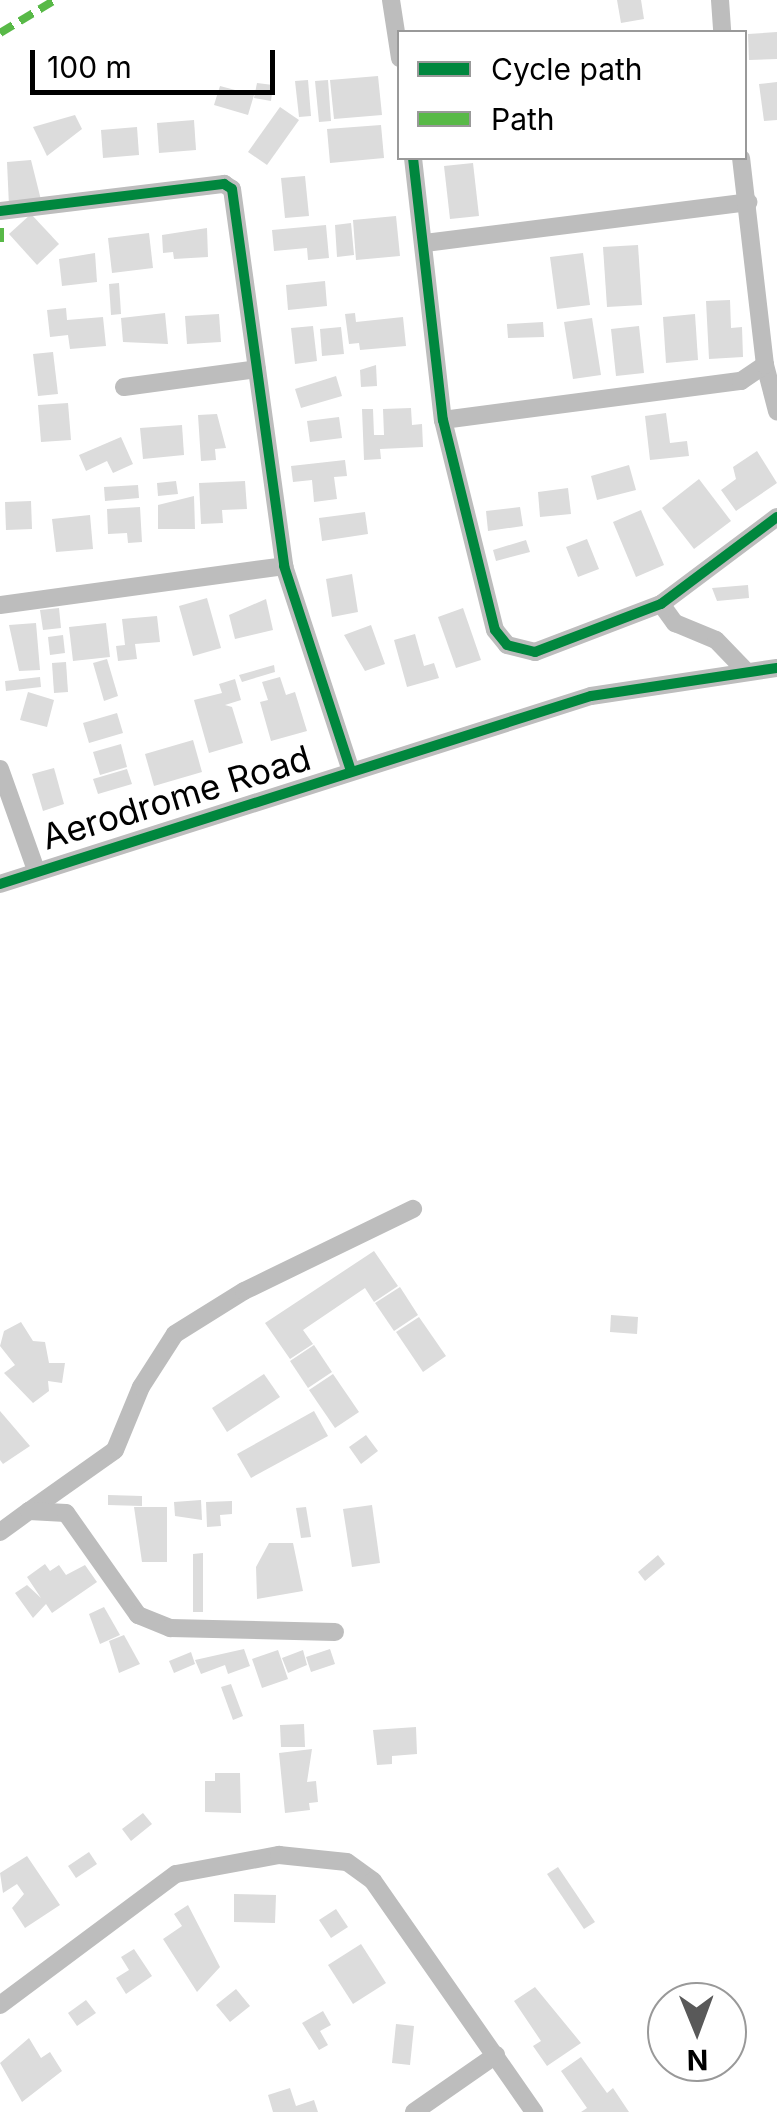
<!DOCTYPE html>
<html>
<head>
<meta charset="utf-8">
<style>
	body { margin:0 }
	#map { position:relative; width:777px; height:2112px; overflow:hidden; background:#fff; font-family:Inter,sans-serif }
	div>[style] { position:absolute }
	.building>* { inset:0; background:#dcdcdc }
	.minor>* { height:18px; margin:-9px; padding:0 9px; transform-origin:9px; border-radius:9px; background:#bdbdbd }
	.quiet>* { height:8px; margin-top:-4px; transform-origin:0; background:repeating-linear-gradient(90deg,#58b947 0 15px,transparent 0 23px) }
	.cycleway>* { height:10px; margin:-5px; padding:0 5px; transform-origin:5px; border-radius:5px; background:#00873e }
	span { translate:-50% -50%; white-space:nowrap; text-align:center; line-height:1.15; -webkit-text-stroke:8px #fff; paint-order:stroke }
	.street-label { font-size:35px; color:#000 }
	.legend { position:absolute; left:397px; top:30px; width:350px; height:130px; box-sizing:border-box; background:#fff; border:2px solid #999; margin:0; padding:12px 18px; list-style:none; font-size:30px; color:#000 }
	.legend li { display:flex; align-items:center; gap:20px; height:50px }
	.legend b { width:50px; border:2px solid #999 }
	.north { position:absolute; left:647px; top:1982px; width:100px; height:100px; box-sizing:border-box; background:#fff; border:2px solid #999; border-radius:50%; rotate:179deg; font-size:28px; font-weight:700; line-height:40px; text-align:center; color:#000 }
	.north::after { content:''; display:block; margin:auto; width:35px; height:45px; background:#595959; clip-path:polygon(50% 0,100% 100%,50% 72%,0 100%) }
	.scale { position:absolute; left:30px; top:50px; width:245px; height:45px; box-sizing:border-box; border:5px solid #000; border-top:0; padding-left:12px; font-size:30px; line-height:35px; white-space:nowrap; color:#000; -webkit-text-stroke:8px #fff; paint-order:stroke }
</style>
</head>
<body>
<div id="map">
	<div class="building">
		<div style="clip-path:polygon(617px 0,641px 0,644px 19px,621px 23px)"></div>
		<div style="clip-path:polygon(777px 32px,777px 59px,749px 60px,748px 34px)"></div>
		<div style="clip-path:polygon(378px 76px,382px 115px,334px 119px,330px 80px)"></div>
		<div style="clip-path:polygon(308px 80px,311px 116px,299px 117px,295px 81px)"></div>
		<div style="clip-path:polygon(328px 80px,331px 121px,319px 122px,315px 81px)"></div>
		<div style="clip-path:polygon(777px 82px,777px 120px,764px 121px,759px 84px)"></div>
		<div style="clip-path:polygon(257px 83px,273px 85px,271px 101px,254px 98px)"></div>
		<div style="clip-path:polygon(220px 86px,254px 95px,248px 115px,214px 105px)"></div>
		<div style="clip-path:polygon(280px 107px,299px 120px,267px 165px,248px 152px)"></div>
		<div style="clip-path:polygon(75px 115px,82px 129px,47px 156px,33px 127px)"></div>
		<div style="clip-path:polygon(194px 120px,196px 150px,159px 153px,157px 123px)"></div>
		<div style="clip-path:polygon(381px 125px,384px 158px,330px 163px,327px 129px)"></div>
		<div style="clip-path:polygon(137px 127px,139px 155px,103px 158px,101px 130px)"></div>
		<div style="clip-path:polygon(31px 160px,42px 204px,9px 206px,7px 162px)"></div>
		<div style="clip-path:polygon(473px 163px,479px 216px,450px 219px,444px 166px)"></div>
		<div style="clip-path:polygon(305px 176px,309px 216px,285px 218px,281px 178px)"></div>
		<div style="clip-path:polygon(31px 214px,59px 244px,37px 265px,9px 234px)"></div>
		<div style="clip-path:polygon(396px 216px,400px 256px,356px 260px,353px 220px)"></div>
		<div style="clip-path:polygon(351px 223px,354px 255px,337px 257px,335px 225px)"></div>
		<div style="clip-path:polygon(326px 225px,329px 258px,308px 260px,307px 248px,274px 251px,272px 230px)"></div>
		<div style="clip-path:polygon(207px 228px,208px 257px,174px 259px,173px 252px,163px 253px,162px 235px)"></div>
		<div style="clip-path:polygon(149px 233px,153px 268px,112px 273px,108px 238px)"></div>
		<div style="clip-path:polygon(638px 245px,642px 305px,607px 307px,603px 247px)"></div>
		<div style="clip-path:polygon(95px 253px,97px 282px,62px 286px,59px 259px)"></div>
		<div style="clip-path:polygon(583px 253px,590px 305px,557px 309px,550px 257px)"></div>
		<div style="clip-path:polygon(325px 281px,327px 306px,288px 310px,286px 285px)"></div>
		<div style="clip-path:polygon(119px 283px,121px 314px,111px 315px,109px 284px)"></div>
		<div style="clip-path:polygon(730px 300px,731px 328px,742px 327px,743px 357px,709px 359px,706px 301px)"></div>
		<div style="clip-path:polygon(66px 308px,67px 320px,103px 317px,106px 346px,70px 349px,68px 335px,50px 337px,47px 310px)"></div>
		<div style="clip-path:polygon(165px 313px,168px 344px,123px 342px,121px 318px)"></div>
		<div style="clip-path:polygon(355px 313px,356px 322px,403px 317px,406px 346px,360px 350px,359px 343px,349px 344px,345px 314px)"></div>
		<div style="clip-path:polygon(219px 314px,221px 342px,187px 344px,185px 316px)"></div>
		<div style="clip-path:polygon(695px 314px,698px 360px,666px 363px,663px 317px)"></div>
		<div style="clip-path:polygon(592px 318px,601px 375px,573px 379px,564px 322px)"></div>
		<div style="clip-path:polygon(543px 322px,544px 337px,508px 338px,507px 324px)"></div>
		<div style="clip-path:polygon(313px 326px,317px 361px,295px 364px,291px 328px)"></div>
		<div style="clip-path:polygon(639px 326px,644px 373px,616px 376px,611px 329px)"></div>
		<div style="clip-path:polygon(341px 327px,344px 354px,322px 356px,320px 329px)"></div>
		<div style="clip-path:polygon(53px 352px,58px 394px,38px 396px,33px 354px)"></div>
		<div style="clip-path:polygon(376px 365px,377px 386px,361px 387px,360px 370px)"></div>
		<div style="clip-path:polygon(336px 376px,342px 396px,301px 408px,295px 389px)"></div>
		<div style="clip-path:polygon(68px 403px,71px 440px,41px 442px,38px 405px)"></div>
		<div style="clip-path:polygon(411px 408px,412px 425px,422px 424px,423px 447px,380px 449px,381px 459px,364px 460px,362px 409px,373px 409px,374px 435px,384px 435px,383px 409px)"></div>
		<div style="clip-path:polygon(666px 413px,670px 443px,687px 441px,689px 456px,650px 460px,645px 416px)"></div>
		<div style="clip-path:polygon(217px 414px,226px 448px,215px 449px,216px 460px,201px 461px,198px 415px)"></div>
		<div style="clip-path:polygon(339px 417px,342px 438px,310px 442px,307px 421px)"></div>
		<div style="clip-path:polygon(182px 425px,184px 455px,143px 459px,140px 428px)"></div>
		<div style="clip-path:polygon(121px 437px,133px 464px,113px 473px,107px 461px,86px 471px,79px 455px)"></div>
		<div style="clip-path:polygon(757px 451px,777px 483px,736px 511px,721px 490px,736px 479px,733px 467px)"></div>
		<div style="clip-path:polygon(345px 460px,347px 476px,334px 477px,337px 499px,314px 502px,312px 480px,293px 482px,291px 466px)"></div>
		<div style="clip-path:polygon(629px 465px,636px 490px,597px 500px,591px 476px)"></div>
		<div style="clip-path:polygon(699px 479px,731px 521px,694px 549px,662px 508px)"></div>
		<div style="clip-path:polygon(176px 481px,178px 494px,158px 496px,157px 483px)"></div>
		<div style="clip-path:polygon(245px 481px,247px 509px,222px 510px,223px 523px,201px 524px,199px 483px)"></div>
		<div style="clip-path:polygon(138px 485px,139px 498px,105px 501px,104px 487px)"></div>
		<div style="clip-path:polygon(568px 488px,571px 514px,540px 517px,538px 492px)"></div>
		<div style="clip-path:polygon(194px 496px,195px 529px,158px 529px,158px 505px)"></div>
		<div style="clip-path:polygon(31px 501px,32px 529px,6px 530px,5px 502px)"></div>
		<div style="clip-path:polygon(140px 507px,142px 542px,128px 543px,127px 533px,108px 534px,107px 509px)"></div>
		<div style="clip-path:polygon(520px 507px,523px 526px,488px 531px,486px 511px)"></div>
		<div style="clip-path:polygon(641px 510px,664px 565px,636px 577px,613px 522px)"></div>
		<div style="clip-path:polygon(365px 512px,368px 534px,322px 541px,319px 518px)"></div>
		<div style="clip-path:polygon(90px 515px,93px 549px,56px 552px,52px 519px)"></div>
		<div style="clip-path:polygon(587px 539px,599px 569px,578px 577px,566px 547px)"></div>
		<div style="clip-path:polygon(526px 540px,530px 552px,496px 561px,493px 550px)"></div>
		<div style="clip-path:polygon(352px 574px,358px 612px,332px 617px,326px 579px)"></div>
		<div style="clip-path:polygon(748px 585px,749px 598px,717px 601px,712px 588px)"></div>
		<div style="clip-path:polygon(207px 598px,221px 648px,193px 656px,179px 606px)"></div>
		<div style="clip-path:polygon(266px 599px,273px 630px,235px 639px,229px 615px)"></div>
		<div style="clip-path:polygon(59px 608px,61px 628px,43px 630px,40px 610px)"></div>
		<div style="clip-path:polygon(463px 608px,481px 660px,456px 668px,438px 617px)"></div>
		<div style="clip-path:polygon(157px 616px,160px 642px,135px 644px,137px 659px,118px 661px,116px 646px,125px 645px,122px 619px)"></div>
		<div style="clip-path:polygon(36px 623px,40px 670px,19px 671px,9px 625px)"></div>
		<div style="clip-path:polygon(106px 623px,110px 657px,73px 661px,69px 627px)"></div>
		<div style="clip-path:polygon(371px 625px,385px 664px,365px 671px,344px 635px)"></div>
		<div style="clip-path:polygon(415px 634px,424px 666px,434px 663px,439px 678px,407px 687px,394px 640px)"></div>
		<div style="clip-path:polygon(63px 635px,65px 653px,50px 655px,48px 637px)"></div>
		<div style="clip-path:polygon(107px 659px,118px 696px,104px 701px,93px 663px)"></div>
		<div style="clip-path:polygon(66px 662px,68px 692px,54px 693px,52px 663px)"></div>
		<div style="clip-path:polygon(274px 665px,275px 672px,242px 682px,239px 675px)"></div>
		<div style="clip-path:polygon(40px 677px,41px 687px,6px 691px,5px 681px)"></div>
		<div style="clip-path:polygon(280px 677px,286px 695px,295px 692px,307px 731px,271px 741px,260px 702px,268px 700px,262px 682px)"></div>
		<div style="clip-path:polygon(235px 679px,241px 700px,225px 705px,232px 707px,243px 743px,209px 753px,194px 700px,222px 693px,219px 684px)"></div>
		<div style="clip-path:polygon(28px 692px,54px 700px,47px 727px,20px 720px)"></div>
		<div style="clip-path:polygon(117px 713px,123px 733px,89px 743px,83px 723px)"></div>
		<div style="clip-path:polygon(193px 740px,202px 772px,154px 786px,145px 754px)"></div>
		<div style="clip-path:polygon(121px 744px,127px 767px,100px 775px,93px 752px)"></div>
		<div style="clip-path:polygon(54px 768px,64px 804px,43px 811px,32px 774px)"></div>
		<div style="clip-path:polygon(127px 769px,132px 784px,98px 794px,93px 779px)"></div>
		<div style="clip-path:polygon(374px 1251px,398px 1286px,374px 1302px,365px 1288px,303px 1330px,313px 1344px,290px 1359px,265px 1323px)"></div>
		<div style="clip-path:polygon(400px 1287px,418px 1315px,394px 1331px,375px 1303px)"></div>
		<div style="clip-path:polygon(611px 1315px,638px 1317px,637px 1334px,610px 1332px)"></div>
		<div style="clip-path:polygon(419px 1317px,446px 1356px,423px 1372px,396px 1332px)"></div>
		<div style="clip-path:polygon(21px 1322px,33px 1341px,45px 1342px,49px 1363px,65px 1363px,62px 1383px,48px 1381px,49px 1391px,33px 1403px,4px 1373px,15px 1365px,0 1346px,4px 1331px)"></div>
		<div style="clip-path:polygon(314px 1345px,332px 1372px,308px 1388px,290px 1361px)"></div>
		<div style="clip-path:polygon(264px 1374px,280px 1397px,227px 1432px,212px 1408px)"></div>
		<div style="clip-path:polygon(333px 1374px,359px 1412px,335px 1428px,309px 1390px)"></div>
		<div style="clip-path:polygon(0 1411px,30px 1446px,3px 1464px,0 1460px)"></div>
		<div style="clip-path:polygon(314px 1411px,328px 1436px,251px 1478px,237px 1454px)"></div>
		<div style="clip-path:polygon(366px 1435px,378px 1451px,361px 1464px,349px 1447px)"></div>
		<div style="clip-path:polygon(108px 1495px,142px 1496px,142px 1506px,108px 1505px)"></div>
		<div style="clip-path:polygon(201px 1500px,202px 1520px,175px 1516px,174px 1502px)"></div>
		<div style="clip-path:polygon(232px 1501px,232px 1514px,220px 1515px,221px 1526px,207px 1527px,206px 1502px)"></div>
		<div style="clip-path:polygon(372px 1505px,380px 1563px,352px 1567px,343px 1509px)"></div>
		<div style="clip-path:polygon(134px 1507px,167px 1507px,167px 1562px,142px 1562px)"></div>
		<div style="clip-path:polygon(306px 1507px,311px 1537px,301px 1538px,296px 1508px)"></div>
		<div style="clip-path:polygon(269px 1543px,293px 1543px,303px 1591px,257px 1599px,256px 1567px)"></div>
		<div style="clip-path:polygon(203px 1553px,203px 1612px,193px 1612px,193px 1554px)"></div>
		<div style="clip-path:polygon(658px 1555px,665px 1564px,645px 1581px,638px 1572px)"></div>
		<div style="clip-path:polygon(45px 1564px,50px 1571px,59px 1565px,66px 1575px,85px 1565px,97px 1582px,52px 1613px,46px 1604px,33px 1618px,15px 1593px,27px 1585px,41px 1598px,27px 1577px)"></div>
		<div style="clip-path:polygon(104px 1607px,120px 1635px,100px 1644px,89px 1614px)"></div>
		<div style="clip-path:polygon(124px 1635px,140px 1664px,119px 1673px,109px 1641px)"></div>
		<div style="clip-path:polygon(244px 1649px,250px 1666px,228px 1674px,225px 1665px,201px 1674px,195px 1660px)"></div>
		<div style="clip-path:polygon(330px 1649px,335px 1664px,311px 1672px,306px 1657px)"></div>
		<div style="clip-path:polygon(278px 1650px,288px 1679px,262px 1688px,252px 1659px)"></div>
		<div style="clip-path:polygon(303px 1650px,307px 1665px,288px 1673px,282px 1658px)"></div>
		<div style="clip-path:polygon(191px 1652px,195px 1664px,174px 1673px,169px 1661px)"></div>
		<div style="clip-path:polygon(231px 1684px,243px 1716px,233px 1720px,221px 1687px)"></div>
		<div style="clip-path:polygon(304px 1724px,305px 1747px,281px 1747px,280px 1725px)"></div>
		<div style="clip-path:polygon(416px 1727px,417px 1754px,392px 1756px,392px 1764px,377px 1765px,373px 1730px)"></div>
		<div style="clip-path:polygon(312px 1749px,307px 1782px,316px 1781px,318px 1802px,309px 1803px,310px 1810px,285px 1813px,279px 1753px)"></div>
		<div style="clip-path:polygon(215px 1773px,240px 1773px,241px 1813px,205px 1812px,205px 1781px,215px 1781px)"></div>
		<div style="clip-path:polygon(143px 1813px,152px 1824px,131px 1841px,122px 1829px)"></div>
		<div style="clip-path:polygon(89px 1852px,97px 1864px,76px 1878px,68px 1866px)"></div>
		<div style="clip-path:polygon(27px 1856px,60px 1905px,25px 1928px,12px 1908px,24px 1894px,17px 1884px,3px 1893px,0 1873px)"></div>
		<div style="clip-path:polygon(558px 1867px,595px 1922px,584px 1929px,547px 1874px)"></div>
		<div style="clip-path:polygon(234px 1894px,276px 1895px,275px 1923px,234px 1922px)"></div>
		<div style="clip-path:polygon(188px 1905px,220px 1967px,197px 1992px,163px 1939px,182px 1926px,174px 1914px)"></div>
		<div style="clip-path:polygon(336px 1909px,348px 1927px,331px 1938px,319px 1920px)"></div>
		<div style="clip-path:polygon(361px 1944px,386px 1983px,353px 2004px,328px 1965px)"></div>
		<div style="clip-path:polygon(134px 1949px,152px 1976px,126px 1994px,116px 1978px,129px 1970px,121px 1957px)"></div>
		<div style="clip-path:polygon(535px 1987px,581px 2043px,547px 2066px,533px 2046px,541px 2041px,514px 2001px)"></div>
		<div style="clip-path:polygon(236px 1989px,250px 2006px,230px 2022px,216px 2005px)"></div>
		<div style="clip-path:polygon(86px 2000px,96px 2013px,77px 2026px,68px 2013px)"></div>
		<div style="clip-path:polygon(323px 2011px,331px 2025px,320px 2031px,328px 2045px,319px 2050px,302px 2023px)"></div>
		<div style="clip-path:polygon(396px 2024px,414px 2026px,410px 2065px,392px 2063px)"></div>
		<div style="clip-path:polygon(29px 2038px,41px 2058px,50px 2052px,62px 2071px,22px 2102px,0 2063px)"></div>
		<div style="clip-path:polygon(581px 2057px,607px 2093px,613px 2088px,629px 2112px,581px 2112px,587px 2108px,561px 2071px)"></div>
		<div style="clip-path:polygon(290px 2088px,296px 2106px,314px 2100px,318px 2112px,273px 2112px,268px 2095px)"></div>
	</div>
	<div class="minor">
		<div style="left:391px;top:0;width:59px;rotate:81.2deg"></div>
		<div style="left:720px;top:0;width:32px;rotate:86deg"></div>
		<div style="left:413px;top:158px;width:264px;rotate:83.5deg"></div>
		<div style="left:443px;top:420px;width:216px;rotate:76.1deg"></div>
		<div style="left:495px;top:630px;width:19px;rotate:51deg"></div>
		<div style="left:507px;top:645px;width:29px;rotate:14deg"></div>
		<div style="left:535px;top:652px;width:135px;rotate:-20.9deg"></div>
		<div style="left:661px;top:604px;width:145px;rotate:-36.9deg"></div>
		<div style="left:0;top:211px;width:226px;rotate:-6.9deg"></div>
		<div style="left:224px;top:184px;width:9px;rotate:32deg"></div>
		<div style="left:232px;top:189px;width:381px;rotate:82.1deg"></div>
		<div style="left:284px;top:566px;width:216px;rotate:71.9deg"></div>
		<div style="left:425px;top:243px;width:326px;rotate:-7.2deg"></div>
		<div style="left:765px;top:365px;width:48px;rotate:75.4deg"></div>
		<div style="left:124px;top:387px;width:134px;rotate:-7.7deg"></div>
		<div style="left:443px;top:420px;width:301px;rotate:-7.5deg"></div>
		<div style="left:741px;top:381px;width:29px;rotate:-34deg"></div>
		<div style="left:765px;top:365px;width:208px;rotate:-96.6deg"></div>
		<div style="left:661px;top:604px;width:24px;rotate:54deg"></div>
		<div style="left:675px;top:623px;width:44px;rotate:22.5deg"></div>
		<div style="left:716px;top:640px;width:42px;rotate:46deg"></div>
		<div style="left:0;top:605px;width:287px;rotate:-7.8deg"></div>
		<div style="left:0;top:769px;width:107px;rotate:70.4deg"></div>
		<div style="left:0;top:884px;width:620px;rotate:-17.65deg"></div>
		<div style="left:591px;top:696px;width:188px;rotate:-8.6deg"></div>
		<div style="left:29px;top:1511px;width:105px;rotate:-35.3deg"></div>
		<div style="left:115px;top:1450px;width:68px;rotate:-67.6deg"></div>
		<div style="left:141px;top:1387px;width:63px;rotate:-57.3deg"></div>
		<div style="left:175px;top:1334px;width:81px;rotate:-31.9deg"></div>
		<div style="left:244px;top:1291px;width:188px;rotate:-25.9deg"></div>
		<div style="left:0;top:1532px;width:36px;rotate:-36deg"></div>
		<div style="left:29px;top:1511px;width:37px;rotate:3deg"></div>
		<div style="left:66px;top:1513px;width:125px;rotate:54.8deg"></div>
		<div style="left:138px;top:1615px;width:35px;rotate:22deg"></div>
		<div style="left:170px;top:1628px;width:165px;rotate:1.4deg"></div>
		<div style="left:0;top:2005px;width:219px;rotate:-36.7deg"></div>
		<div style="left:176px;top:1874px;width:105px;rotate:-10.5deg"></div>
		<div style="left:279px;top:1855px;width:68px;rotate:5.9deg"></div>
		<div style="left:347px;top:1862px;width:32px;rotate:36deg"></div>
		<div style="left:373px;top:1881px;width:282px;rotate:55.1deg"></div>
		<div style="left:414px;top:2112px;width:100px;rotate:-34.8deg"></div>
	</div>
	<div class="quiet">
		<div style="left:0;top:33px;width:64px;rotate:-31deg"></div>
		<div style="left:0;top:228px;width:14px;rotate:90deg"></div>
	</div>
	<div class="cycleway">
		<div style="left:413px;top:158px;width:264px;rotate:83.5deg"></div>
		<div style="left:443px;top:420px;width:216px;rotate:76.1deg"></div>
		<div style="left:495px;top:630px;width:19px;rotate:51deg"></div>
		<div style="left:507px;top:645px;width:29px;rotate:14deg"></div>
		<div style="left:535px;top:652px;width:135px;rotate:-20.9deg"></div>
		<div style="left:661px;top:604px;width:145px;rotate:-36.9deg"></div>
		<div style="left:0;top:211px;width:226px;rotate:-6.9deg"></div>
		<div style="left:224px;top:184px;width:9px;rotate:32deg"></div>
		<div style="left:232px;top:189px;width:381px;rotate:82.1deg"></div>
		<div style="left:284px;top:566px;width:216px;rotate:71.9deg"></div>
		<div style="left:0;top:884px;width:620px;rotate:-17.65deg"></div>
		<div style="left:591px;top:696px;width:188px;rotate:-8.6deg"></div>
	</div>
	<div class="street-label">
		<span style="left:176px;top:797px;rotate:-17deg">Aerodrome Road</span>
	</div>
	<ul class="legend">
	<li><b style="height:12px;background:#00873e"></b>Cycle path</li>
	<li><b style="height:12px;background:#58b947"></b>Path</li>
	</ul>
	<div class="north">N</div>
	<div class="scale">100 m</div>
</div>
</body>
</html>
